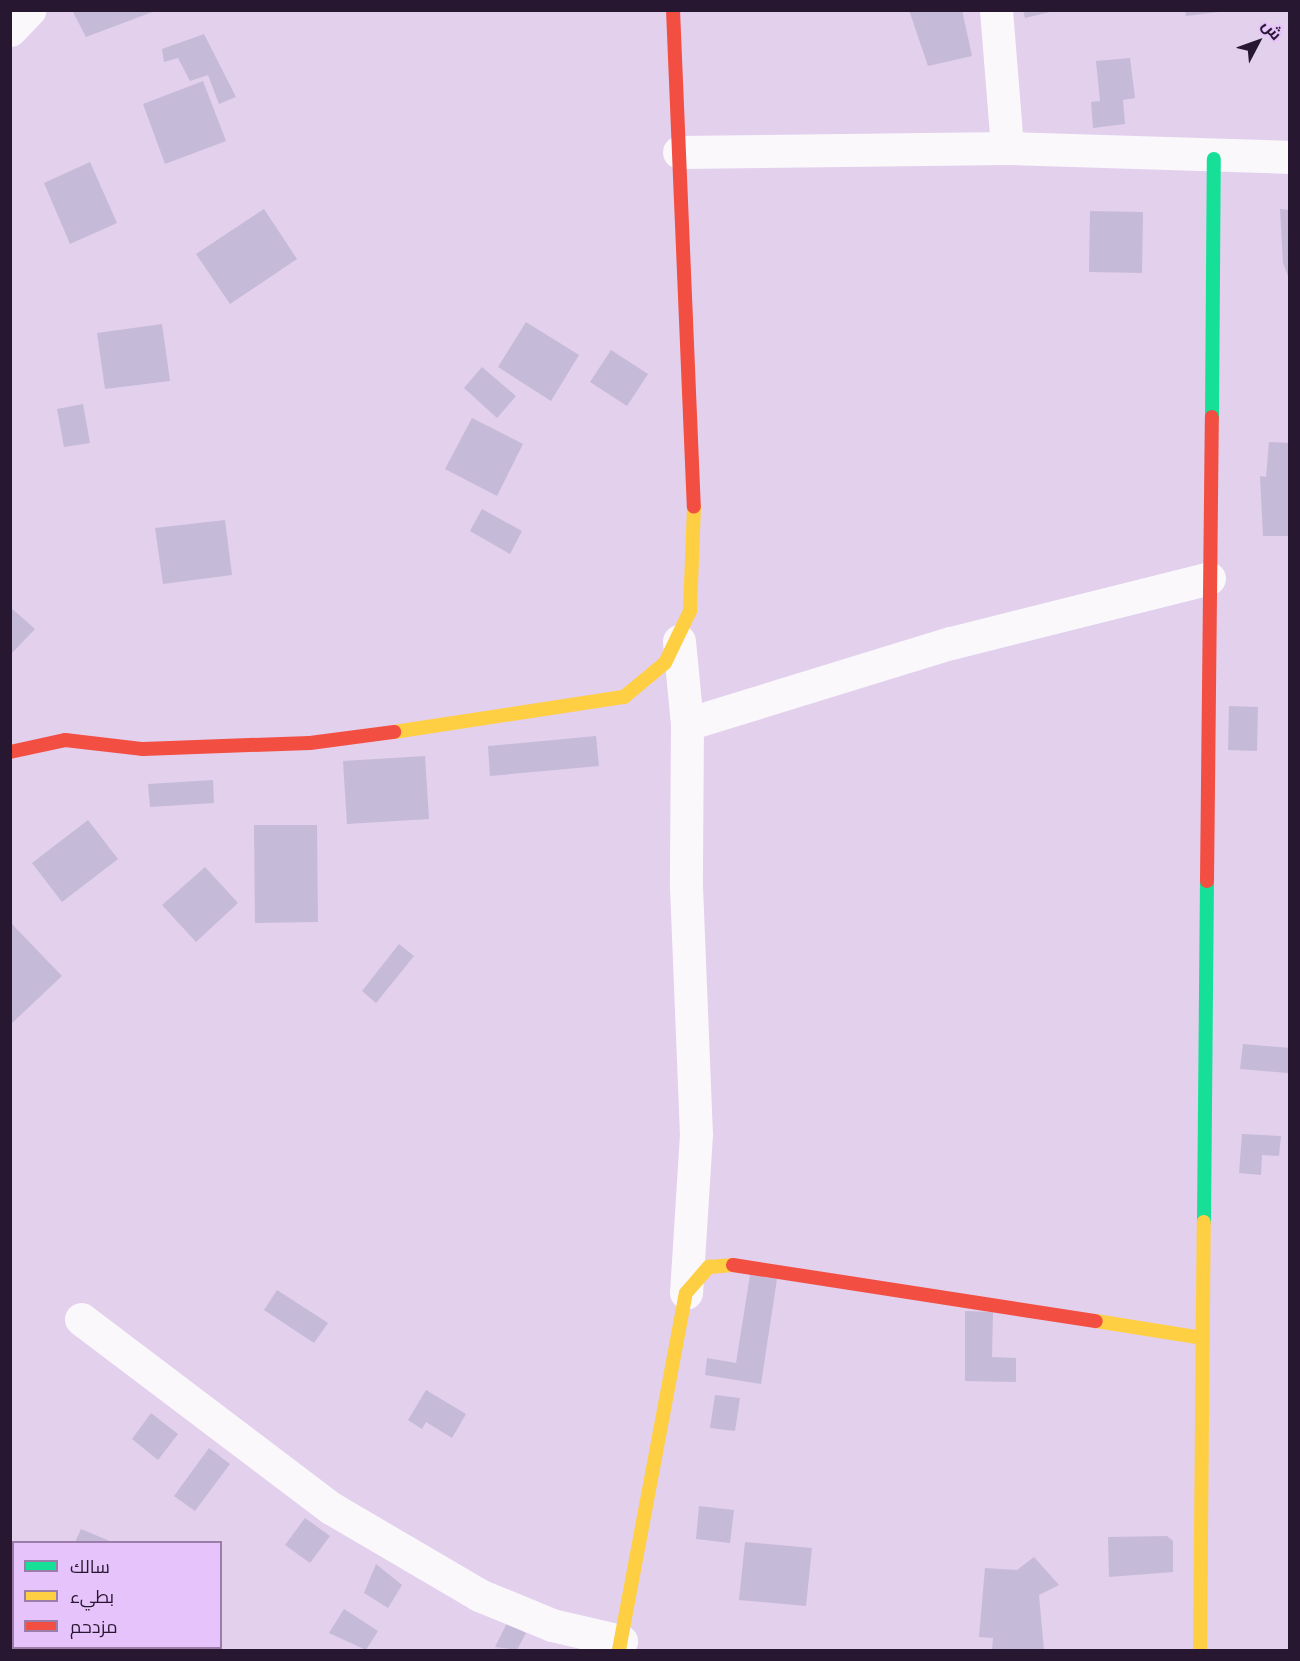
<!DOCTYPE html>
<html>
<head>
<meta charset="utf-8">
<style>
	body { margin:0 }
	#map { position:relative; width:1300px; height:1661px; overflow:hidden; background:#e2d0ed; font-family:"Zilla Slab",Cairo,serif }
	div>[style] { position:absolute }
	.building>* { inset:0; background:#c6bad9 }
	.street>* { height:33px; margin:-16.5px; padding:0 16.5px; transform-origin:16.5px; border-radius:16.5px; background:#fbf8fc }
	.fast>* { height:14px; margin:-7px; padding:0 7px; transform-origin:7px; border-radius:7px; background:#16e098 }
	.slow>* { height:14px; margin:-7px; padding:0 7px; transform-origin:7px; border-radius:7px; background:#ffcf43 }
	.jam>* { height:14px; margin:-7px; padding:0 7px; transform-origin:7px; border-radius:7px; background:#f24e42 }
	span { translate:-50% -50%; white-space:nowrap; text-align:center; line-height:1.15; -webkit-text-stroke:6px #e6c3fa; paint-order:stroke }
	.frame { position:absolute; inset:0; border:12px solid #281730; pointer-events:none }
	.legend { position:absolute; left:12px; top:1541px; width:210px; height:108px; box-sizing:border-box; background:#e6c3fa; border:2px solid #9a7ea9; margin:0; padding:8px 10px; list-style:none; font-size:18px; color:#281730 }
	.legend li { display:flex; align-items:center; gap:12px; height:30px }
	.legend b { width:30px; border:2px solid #9a7ea9 }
	.north { position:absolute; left:1228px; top:12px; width:60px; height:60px; -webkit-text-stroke:4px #e6c3fa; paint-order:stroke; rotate:49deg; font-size:16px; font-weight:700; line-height:24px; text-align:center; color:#281730 }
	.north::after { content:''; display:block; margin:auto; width:21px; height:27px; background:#281730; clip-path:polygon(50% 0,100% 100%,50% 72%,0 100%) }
</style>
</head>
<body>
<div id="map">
	<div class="building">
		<div style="clip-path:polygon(72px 10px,155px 10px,155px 11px,86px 37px)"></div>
		<div style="clip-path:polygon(909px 10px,962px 10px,972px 56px,928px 66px)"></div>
		<div style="clip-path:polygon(1023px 10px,1054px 10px,1054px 11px,1025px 18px)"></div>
		<div style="clip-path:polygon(1185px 10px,1219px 10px,1219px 12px,1186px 16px)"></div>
		<div style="clip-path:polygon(204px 34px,236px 97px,219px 104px,208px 75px,190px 81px,178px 58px,164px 62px,162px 49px)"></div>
		<div style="clip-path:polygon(1130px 58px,1135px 98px,1123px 100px,1125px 124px,1093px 128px,1091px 102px,1100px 101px,1096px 61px)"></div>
		<div style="clip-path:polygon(203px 81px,226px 141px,165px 164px,143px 104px)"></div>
		<div style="clip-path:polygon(90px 162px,117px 223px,70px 244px,44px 183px)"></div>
		<div style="clip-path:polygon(264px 209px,297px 259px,230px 304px,196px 254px)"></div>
		<div style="clip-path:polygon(1280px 209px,1290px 210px,1290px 281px,1283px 263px)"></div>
		<div style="clip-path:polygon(1090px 211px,1143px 212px,1142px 273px,1089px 272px)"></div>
		<div style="clip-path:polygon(526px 322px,579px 355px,551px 401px,498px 367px)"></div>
		<div style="clip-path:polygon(162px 324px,170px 381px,105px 389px,97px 333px)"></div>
		<div style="clip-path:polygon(611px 350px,648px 374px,627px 406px,590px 382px)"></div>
		<div style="clip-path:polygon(482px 367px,516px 396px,497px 418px,464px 388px)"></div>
		<div style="clip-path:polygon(83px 404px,90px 443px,64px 447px,57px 409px)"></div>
		<div style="clip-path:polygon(472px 418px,523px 444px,497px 496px,445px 469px)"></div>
		<div style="clip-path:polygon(1269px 442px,1290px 443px,1290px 536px,1263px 536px,1260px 476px,1266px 477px)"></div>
		<div style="clip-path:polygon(482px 509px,522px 531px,510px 554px,470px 531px)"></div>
		<div style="clip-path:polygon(225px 520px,232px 575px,163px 584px,155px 528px)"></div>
		<div style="clip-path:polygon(10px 607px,35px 629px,10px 655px)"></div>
		<div style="clip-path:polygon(1229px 706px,1258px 707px,1257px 751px,1228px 750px)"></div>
		<div style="clip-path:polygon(596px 736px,599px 766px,490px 776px,488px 746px)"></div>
		<div style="clip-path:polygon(425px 756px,429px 819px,347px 824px,343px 761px)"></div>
		<div style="clip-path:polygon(213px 780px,214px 803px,150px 807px,148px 784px)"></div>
		<div style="clip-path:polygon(88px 820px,118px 859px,62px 902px,32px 863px)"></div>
		<div style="clip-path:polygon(254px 825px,317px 825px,318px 922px,255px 923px)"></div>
		<div style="clip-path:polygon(205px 867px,238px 903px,196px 942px,162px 905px)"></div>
		<div style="clip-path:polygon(10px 922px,62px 976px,10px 1025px)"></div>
		<div style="clip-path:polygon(399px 944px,414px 956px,376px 1003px,362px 991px)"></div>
		<div style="clip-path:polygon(1243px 1044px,1290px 1048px,1288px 1073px,1240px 1069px)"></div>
		<div style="clip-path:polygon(1242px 1134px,1281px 1136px,1279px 1156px,1262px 1155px,1261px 1175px,1239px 1173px)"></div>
		<div style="clip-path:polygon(750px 1275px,777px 1279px,761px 1384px,705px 1375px,707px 1358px,736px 1363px)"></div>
		<div style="clip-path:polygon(277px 1290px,328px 1323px,314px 1343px,264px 1310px)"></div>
		<div style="clip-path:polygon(965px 1311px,993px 1312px,992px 1357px,1016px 1358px,1016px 1382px,965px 1381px)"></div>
		<div style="clip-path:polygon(426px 1390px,466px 1414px,452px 1438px,426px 1422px,422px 1429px,408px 1420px)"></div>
		<div style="clip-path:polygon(715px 1395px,740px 1398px,735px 1431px,710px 1428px)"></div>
		<div style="clip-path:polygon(151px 1413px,178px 1434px,158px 1460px,132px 1439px)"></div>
		<div style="clip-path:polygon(209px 1448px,230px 1464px,195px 1511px,174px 1496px)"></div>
		<div style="clip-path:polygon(699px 1506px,734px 1510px,730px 1543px,696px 1539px)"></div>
		<div style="clip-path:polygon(305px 1518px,330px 1536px,310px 1563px,285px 1545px)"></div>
		<div style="clip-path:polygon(81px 1529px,112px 1542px,75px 1542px)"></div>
		<div style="clip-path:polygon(1167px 1536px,1173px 1541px,1173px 1572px,1109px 1577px,1108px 1537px)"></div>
		<div style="clip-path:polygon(745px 1542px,812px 1548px,806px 1606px,739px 1600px)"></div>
		<div style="clip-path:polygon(1034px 1557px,1059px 1585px,1039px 1595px,1044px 1650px,992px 1650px,993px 1638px,979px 1637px,985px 1568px,1017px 1570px)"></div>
		<div style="clip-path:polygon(376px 1564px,402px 1585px,388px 1608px,364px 1593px)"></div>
		<div style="clip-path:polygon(344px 1609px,378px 1631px,366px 1650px,329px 1633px)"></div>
		<div style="clip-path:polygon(507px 1623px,526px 1633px,517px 1650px,495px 1647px)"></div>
		<div style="clip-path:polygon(111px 1648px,167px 1648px,167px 1650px,111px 1650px)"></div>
	</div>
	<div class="street">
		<div style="left:996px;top:10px;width:138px;rotate:85.4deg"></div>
		<div style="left:1007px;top:148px;width:283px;rotate:1.8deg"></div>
		<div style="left:10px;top:30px;width:28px;rotate:-46deg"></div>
		<div style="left:679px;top:152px;width:328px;rotate:-0.7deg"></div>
		<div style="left:679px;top:641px;width:83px;rotate:84.5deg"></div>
		<div style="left:687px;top:724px;width:162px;rotate:90.4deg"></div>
		<div style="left:686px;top:886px;width:248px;rotate:87.7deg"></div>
		<div style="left:696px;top:1134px;width:159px;rotate:93.6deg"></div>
		<div style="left:687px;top:724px;width:276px;rotate:-17.1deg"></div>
		<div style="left:951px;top:643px;width:266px;rotate:-14.1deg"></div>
		<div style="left:81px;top:1319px;width:313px;rotate:37.1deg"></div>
		<div style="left:331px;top:1508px;width:172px;rotate:30.4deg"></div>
		<div style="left:479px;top:1595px;width:79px;rotate:22.3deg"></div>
		<div style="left:552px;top:1625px;width:71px;rotate:13.1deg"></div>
	</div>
	<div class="fast">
		<div style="left:1212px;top:417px;width:258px;rotate:-89.6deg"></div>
		<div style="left:1204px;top:1222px;width:341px;rotate:-89.5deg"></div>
	</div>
	<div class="slow">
		<div style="left:394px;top:732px;width:233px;rotate:-8.7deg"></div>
		<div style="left:624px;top:697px;width:53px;rotate:-39.7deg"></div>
		<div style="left:665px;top:663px;width:58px;rotate:-64.3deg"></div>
		<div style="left:690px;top:611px;width:104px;rotate:-87.8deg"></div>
		<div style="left:1096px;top:1321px;width:107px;rotate:9.1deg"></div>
		<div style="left:619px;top:1650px;width:363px;rotate:-79.4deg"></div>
		<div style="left:686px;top:1293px;width:35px;rotate:-49deg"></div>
		<div style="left:709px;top:1267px;width:24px;rotate:-5deg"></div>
		<div style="left:1200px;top:1650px;width:428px;rotate:-89.5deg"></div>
	</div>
	<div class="jam">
		<div style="left:673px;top:10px;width:497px;rotate:87.6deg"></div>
		<div style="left:10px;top:752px;width:56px;rotate:-12.3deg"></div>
		<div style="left:65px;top:740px;width:79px;rotate:6.6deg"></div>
		<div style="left:143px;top:749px;width:167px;rotate:-2.1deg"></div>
		<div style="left:310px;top:743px;width:85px;rotate:-7.5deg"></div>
		<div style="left:1207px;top:881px;width:464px;rotate:-89.4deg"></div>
		<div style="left:733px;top:1265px;width:367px;rotate:8.8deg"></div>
	</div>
	<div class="frame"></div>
	<ul class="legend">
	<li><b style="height:8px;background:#16e098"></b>سالك</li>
	<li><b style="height:8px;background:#ffcf43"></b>بطيء</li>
	<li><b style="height:8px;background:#f24e42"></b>مزدحم</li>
	</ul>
	<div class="north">ش</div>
</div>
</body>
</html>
